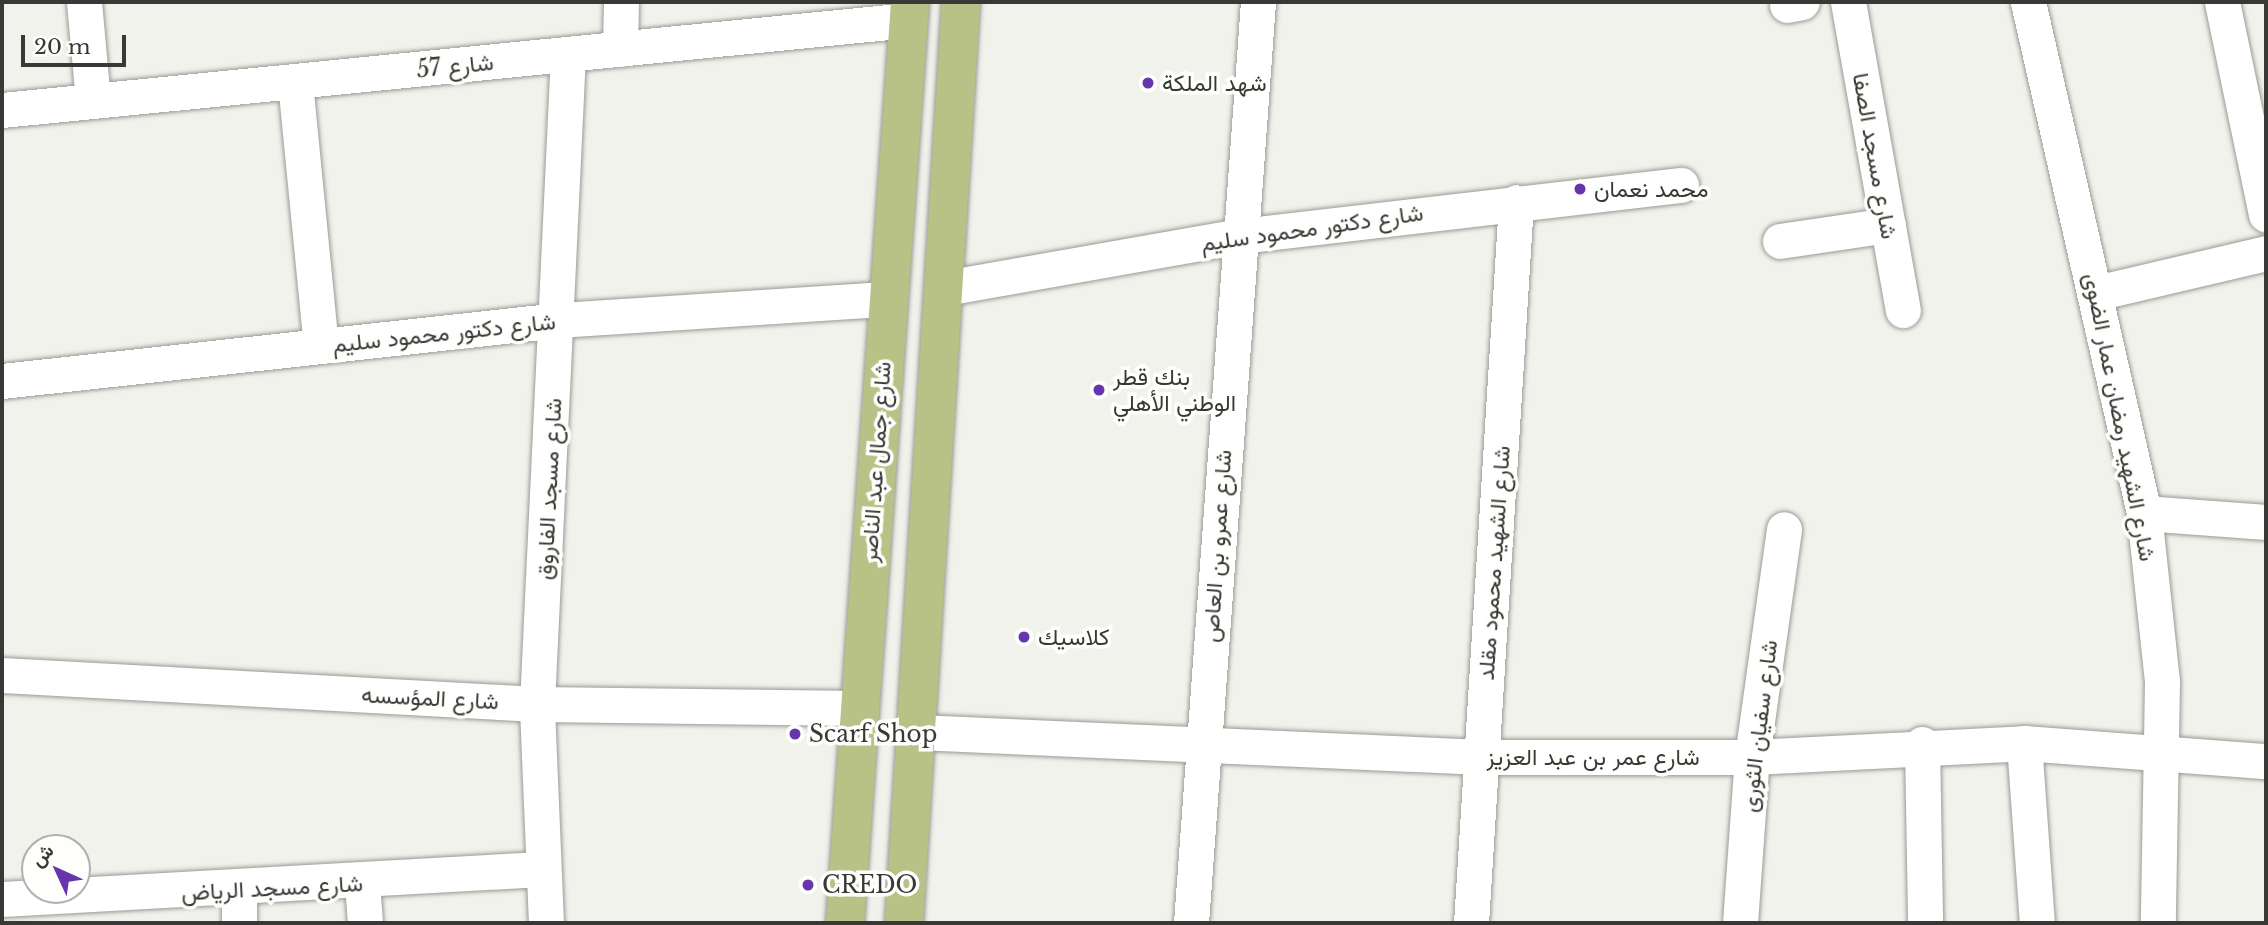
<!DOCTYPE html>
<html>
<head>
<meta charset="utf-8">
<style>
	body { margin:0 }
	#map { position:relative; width:2268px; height:925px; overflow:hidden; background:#f1f2eb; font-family:"Libre Baskerville",Vazirmatn,serif }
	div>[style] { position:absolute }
	.roads { filter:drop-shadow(0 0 2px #9a9b95) drop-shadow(0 0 2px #9a9b95) }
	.minor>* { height:35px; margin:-17.5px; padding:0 17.5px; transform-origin:17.5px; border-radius:17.5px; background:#fff }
	.primary>* { height:38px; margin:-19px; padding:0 19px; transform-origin:19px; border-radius:19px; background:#b8c286 }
	.dots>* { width:19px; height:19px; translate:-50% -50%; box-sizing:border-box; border:4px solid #fefffc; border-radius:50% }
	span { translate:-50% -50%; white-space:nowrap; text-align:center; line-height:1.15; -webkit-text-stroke:7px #fefffc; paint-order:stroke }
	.street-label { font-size:23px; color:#383936 }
	.poi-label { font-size:23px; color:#383936 }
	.left { translate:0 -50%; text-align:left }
	.frame { position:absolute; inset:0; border:4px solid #383936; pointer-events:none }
	.north { position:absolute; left:21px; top:834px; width:70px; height:70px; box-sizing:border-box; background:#fefffc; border:2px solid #afb0ad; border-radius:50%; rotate:315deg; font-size:19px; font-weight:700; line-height:28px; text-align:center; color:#383936 }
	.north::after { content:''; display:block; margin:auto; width:24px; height:32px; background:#6634ab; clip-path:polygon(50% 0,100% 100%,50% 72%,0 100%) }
	.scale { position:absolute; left:21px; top:35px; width:105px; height:32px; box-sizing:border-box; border:4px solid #383936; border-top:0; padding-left:9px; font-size:21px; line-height:24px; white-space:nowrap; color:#383936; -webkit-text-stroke:5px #fefffc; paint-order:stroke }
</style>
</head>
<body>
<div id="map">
	<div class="roads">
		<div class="minor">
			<div style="left:84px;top:2px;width:98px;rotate:84.8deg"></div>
			<div style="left:1848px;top:2px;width:313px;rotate:79.9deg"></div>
			<div style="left:2028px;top:2px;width:524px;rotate:77.21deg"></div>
			<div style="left:2144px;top:513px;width:170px;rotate:83.9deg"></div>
			<div style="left:2162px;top:682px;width:241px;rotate:91deg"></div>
			<div style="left:2222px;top:2px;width:217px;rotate:78.3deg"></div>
			<div style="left:1787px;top:5px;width:15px;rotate:-11deg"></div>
			<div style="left:620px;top:49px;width:47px;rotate:-88.8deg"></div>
			<div style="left:295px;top:82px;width:265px;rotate:84.4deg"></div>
			<div style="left:2px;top:110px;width:911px;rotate:-5.67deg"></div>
			<div style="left:1780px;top:241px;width:109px;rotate:-8.4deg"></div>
			<div style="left:945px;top:288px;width:299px;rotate:-10deg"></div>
			<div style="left:1239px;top:236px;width:445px;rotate:-6.6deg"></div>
			<div style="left:2096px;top:293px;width:175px;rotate:-13.2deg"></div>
			<div style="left:2px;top:381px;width:560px;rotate:-6.25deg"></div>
			<div style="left:559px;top:320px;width:329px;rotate:-3.7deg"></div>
			<div style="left:2144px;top:513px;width:122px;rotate:4.2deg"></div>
			<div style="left:2px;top:675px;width:536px;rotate:3.1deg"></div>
			<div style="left:537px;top:704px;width:323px;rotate:0.7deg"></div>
			<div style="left:918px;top:732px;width:565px;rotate:2.54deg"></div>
			<div style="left:1482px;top:757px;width:270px"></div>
			<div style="left:1752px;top:757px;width:272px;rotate:-2.9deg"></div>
			<div style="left:2024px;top:743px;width:243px;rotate:4.3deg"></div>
			<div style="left:2024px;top:743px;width:180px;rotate:85.9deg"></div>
			<div style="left:1922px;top:744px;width:179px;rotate:89deg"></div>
			<div style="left:362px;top:883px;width:40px;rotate:85.7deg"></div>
			<div style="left:239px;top:890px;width:33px;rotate:90deg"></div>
			<div style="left:2px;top:899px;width:540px;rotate:-3.19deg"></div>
			<div style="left:546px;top:923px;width:219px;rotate:-92.4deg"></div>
			<div style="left:537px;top:704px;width:650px;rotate:-87.27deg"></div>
			<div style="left:1191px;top:923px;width:923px;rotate:-85.84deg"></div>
			<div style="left:1471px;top:923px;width:722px;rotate:-86.43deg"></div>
			<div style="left:1740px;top:923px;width:166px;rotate:-85.9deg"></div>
			<div style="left:1752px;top:757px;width:230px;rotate:-82deg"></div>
		</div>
		<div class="primary">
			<div style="left:845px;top:923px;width:923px;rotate:-85.96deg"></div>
			<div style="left:904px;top:923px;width:923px;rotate:-86.46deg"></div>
		</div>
	</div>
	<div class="dots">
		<div style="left:1148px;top:83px;background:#6634ab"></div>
		<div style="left:1580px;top:189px;background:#6634ab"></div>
		<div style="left:1099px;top:390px;background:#6634ab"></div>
		<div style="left:1024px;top:637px;background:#6634ab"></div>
		<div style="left:795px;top:734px;background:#6634ab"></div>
		<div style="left:808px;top:885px;background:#6634ab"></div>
	</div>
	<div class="street-label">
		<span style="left:455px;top:66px;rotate:-6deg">شارع 57</span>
		<span style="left:1875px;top:156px;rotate:80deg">شارع مسجد الصفا</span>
		<span style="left:1312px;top:228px;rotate:-8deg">شارع دكتور محمود سليم</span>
		<span style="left:444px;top:333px;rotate:-6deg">شارع دكتور محمود سليم</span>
		<span style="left:2120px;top:417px;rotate:79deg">شارع الشهيد رمضان عمار الضوى</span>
		<span style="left:876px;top:462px;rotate:-86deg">شارع جمال عبد الناصر</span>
		<span style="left:549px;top:489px;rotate:-87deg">شارع مسجد الفاروق</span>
		<span style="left:1217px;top:546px;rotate:-86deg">شارع عمرو بن العاص</span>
		<span style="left:1494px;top:563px;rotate:-86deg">شارع الشهيد محمود مقلد</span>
		<span style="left:430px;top:698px;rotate:3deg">شارع المؤسسه</span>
		<span style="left:1759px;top:726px;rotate:-83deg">شارع سفيان الثورى</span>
		<span style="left:1593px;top:757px">شارع عمر بن عبد العزيز</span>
		<span style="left:272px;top:888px;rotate:-3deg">شارع مسجد الرياض</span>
	</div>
	<div class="poi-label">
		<span class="left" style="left:1162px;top:83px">شهد الملكة</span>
		<span class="left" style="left:1594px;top:189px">محمد نعمان</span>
		<span class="left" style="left:1113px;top:390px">بنك قطر<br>الوطني الأهلي</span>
		<span class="left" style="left:1038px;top:637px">كلاسيك</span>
		<span class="left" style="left:809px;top:734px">Scarf Shop</span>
		<span class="left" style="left:822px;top:885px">CREDO</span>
	</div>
	<div class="frame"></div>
	<div class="north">ش</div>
	<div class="scale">20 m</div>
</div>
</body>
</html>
